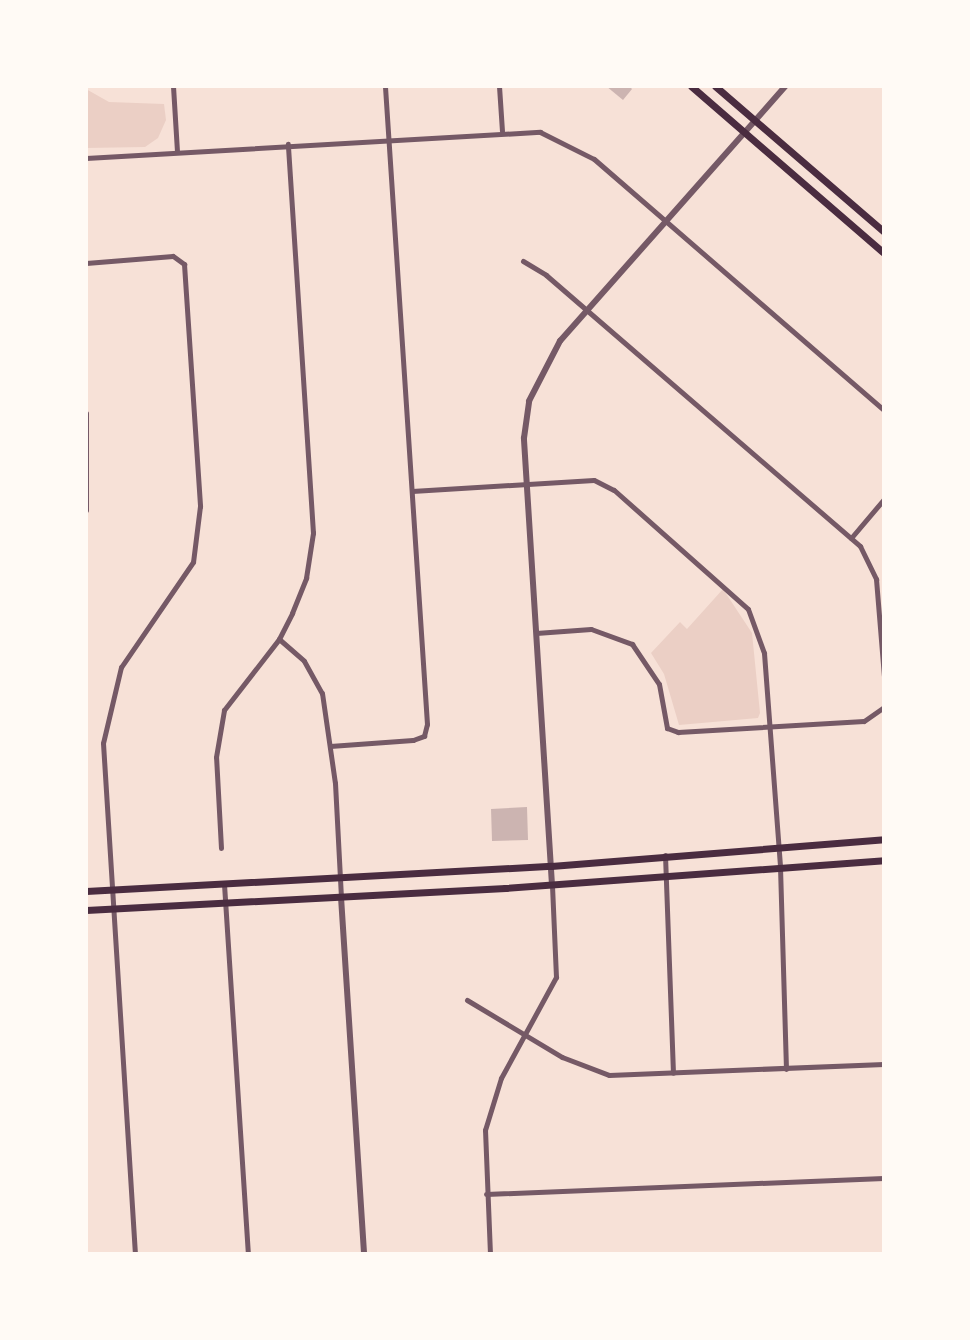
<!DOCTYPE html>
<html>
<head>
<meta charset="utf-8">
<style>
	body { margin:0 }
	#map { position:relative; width:970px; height:1340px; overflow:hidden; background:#f7e1d7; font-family:"Open Sans",sans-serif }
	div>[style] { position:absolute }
	.green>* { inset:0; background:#ebcfc5 }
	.building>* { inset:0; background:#ccb4b1 }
	.minor>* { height:5px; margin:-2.5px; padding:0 2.5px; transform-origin:2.5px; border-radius:2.5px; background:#755966 }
	.tertiary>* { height:6px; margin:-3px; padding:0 3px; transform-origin:3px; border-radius:3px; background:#755966 }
	.secondary>* { height:7px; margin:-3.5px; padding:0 3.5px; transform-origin:3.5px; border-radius:3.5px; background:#4a2c40 }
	span { translate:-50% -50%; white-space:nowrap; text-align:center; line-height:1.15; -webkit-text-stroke:6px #fffaf5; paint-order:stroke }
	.frame { position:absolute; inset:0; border:88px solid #fffaf5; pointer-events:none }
</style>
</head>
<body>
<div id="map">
	<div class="green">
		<div style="clip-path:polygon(86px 89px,109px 102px,164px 104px,166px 120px,158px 138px,145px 147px,86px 148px)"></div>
		<div style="clip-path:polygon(723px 589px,752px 633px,760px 713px,758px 718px,679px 725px,664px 674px,651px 653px,680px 622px,687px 629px)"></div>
	</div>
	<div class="building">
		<div style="clip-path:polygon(606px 86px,629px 86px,632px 89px,623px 100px)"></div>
		<div style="clip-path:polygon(527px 807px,528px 840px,492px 841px,491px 809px)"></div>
	</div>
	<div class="minor">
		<div style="left:173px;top:86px;width:66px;rotate:86.5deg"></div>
		<div style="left:499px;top:86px;width:45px;rotate:86.2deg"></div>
		<div style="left:86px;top:158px;width:455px;rotate:-3.3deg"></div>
		<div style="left:540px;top:132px;width:60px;rotate:26.6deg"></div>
		<div style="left:594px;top:159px;width:384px;rotate:40.9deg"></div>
		<div style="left:523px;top:261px;width:27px;rotate:31deg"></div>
		<div style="left:546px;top:275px;width:415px;rotate:40.8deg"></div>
		<div style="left:860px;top:546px;width:37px;rotate:64deg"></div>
		<div style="left:876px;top:579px;width:97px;rotate:85.3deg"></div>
		<div style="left:86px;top:263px;width:87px;rotate:-4.6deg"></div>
		<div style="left:173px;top:256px;width:14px;rotate:36deg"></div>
		<div style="left:184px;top:264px;width:243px;rotate:86.2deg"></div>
		<div style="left:200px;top:506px;width:56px;rotate:97.1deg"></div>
		<div style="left:193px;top:562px;width:127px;rotate:124.4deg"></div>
		<div style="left:121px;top:667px;width:78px;rotate:103.3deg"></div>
		<div style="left:103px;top:743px;width:512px;rotate:86.42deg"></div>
		<div style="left:86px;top:413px;width:97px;rotate:90deg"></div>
		<div style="left:412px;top:491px;width:182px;rotate:-3.5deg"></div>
		<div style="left:594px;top:480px;width:22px;rotate:27deg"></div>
		<div style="left:614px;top:490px;width:179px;rotate:41.6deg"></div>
		<div style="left:748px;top:609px;width:47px;rotate:70deg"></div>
		<div style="left:764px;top:653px;width:215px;rotate:85.7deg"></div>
		<div style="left:780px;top:867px;width:202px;rotate:88.3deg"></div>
		<div style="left:851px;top:538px;width:51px;rotate:-49.8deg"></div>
		<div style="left:536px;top:633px;width:55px;rotate:-4.2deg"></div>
		<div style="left:591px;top:629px;width:44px;rotate:20.1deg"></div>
		<div style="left:632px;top:644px;width:48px;rotate:56deg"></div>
		<div style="left:659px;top:684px;width:45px;rotate:79.7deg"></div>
		<div style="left:667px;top:728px;width:12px;rotate:20deg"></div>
		<div style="left:678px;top:732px;width:186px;rotate:-3.4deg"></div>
		<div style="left:864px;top:721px;width:24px;rotate:-35deg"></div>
		<div style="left:279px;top:639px;width:33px;rotate:41deg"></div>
		<div style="left:304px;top:661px;width:37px;rotate:61deg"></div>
		<div style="left:322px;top:693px;width:91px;rotate:81.8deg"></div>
		<div style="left:335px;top:783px;width:114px;rotate:87deg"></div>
		<div style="left:330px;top:746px;width:83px;rotate:-4.1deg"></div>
		<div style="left:413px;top:740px;width:12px;rotate:-20deg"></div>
		<div style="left:424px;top:736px;width:12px;rotate:-76deg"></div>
		<div style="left:427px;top:724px;width:639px;rotate:-93.77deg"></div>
		<div style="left:221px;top:848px;width:91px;rotate:-93.1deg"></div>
		<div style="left:216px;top:757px;width:48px;rotate:-80.3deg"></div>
		<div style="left:224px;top:710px;width:90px;rotate:-52.2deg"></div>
		<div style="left:279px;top:639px;width:29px;rotate:-63deg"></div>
		<div style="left:292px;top:613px;width:38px;rotate:-68deg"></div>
		<div style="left:306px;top:578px;width:46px;rotate:-81.2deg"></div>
		<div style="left:313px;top:533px;width:390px;rotate:-93.7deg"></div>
		<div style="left:665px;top:855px;width:218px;rotate:87.9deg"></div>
		<div style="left:224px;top:884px;width:371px;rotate:86.3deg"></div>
		<div style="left:467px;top:1000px;width:111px;rotate:31deg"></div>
		<div style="left:562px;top:1057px;width:50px;rotate:21deg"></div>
		<div style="left:609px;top:1075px;width:275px;rotate:-2.3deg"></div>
		<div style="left:486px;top:1194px;width:398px;rotate:-2.3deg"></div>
		<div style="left:490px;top:1254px;width:124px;rotate:-92.3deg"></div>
		<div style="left:485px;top:1130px;width:54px;rotate:-72.9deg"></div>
		<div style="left:501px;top:1078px;width:115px;rotate:-61.4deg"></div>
		<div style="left:556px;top:977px;width:92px;rotate:-92.5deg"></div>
	</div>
	<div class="tertiary">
		<div style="left:552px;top:885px;width:448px;rotate:-93.6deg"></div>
		<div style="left:524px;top:438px;width:37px;rotate:-82deg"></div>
		<div style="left:529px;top:401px;width:68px;rotate:-62.7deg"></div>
		<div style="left:560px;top:341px;width:341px;rotate:-48.5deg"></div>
		<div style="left:341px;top:897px;width:358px;rotate:86.3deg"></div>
	</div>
	<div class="secondary">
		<div style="left:691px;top:86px;width:255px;rotate:40.9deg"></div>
		<div style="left:715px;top:86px;width:223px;rotate:40.8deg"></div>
		<div style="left:86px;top:891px;width:466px;rotate:-3.1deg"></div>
		<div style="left:551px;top:866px;width:334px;rotate:-4.6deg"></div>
		<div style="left:86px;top:910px;width:420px;rotate:-3deg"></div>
		<div style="left:505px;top:888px;width:380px;rotate:-4.2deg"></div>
	</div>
	<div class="frame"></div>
</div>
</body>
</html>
